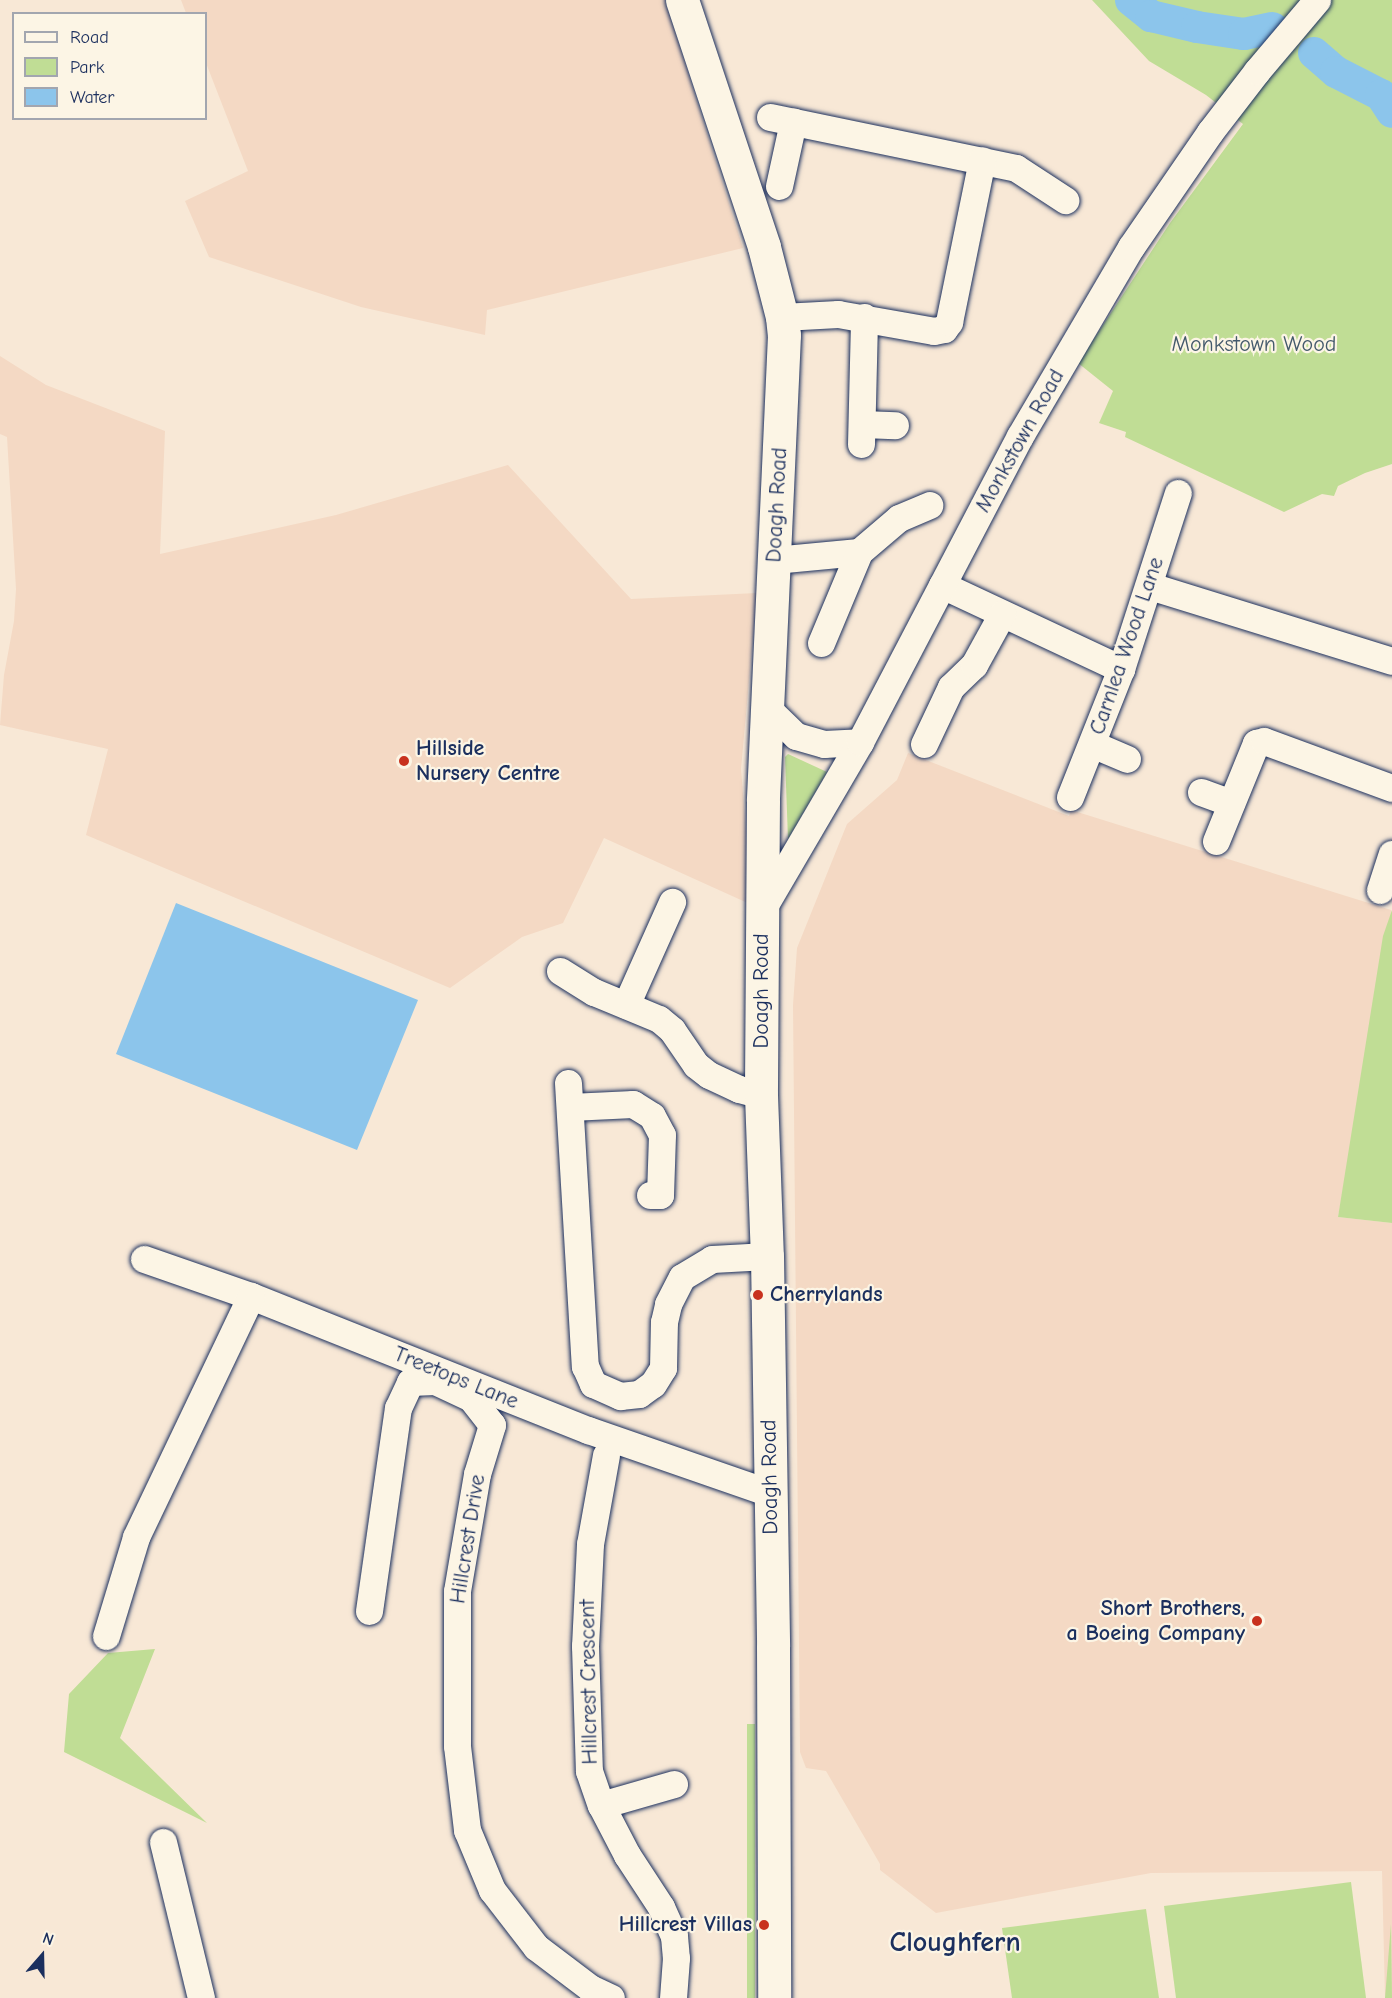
<!DOCTYPE html>
<html>
<head>
<meta charset="utf-8">
<style>
	body { margin:0 }
	#map { position:relative; width:1392px; height:1998px; overflow:hidden; background:#f8e8d6; font-family:"Comic Neue",sans-serif }
	div>[style] { position:absolute }
	.built>* { inset:0; background:#f4d9c4 }
	.green>* { inset:0; background:#c0dd95 }
	.water>* { inset:0; background:#8cc5eb }
	.river>* { height:32px; margin:-16px; padding:0 16px; transform-origin:16px; border-radius:16px; background:#8cc5eb }
	.roads { filter:drop-shadow(0 0 2px #1b2f5e) drop-shadow(0 0 2px #1b2f5e) }
	.minor>* { height:27px; margin:-13.5px; padding:0 13.5px; transform-origin:13.5px; border-radius:13.5px; background:#fcf5e5 }
	.major>* { height:33px; margin:-16.5px; padding:0 16.5px; transform-origin:16.5px; border-radius:16.5px; background:#fcf5e5 }
	.dots>* { width:16px; height:16px; translate:-50% -50%; box-sizing:border-box; border:3px solid #fcf5e5; border-radius:50% }
	span { translate:-50% -50%; white-space:nowrap; text-align:center; line-height:1.15; -webkit-text-stroke:4.5px #fcf5e5; paint-order:stroke }
	.park-label { font-size:22px; color:#445a6c }
	.street-label { font-size:22px; color:#1b2f5e }
	.poi-label { font-size:22px; color:#1b2f5e; font-weight:700 }
	.left { translate:0 -50%; text-align:left }
	.right { translate:-100% -50%; text-align:right }
	.district-label { font-size:28px; color:#1b2f5e; font-weight:700 }
	.legend { position:absolute; left:12px; top:12px; width:195px; height:108px; box-sizing:border-box; background:#fcf5e5; border:2px solid #a2a6af; margin:0; padding:8px 10px; list-style:none; font-size:18px; color:#1b2f5e }
	.legend li { display:flex; align-items:center; gap:12px; height:30px }
	.legend b { width:30px; border:2px solid #a2a6af }
	.north { position:absolute; left:12px; top:1926px; width:60px; height:60px; -webkit-text-stroke:4px #fcf5e5; paint-order:stroke; rotate:20deg; font-size:16px; font-weight:700; line-height:24px; text-align:center; color:#1b2f5e }
	.north::after { content:''; display:block; margin:auto; width:21px; height:27px; background:#1b2f5e; clip-path:polygon(50% 0,100% 100%,50% 72%,0 100%) }
</style>
</head>
<body>
<div id="map">
	<div class="built">
		<div style="clip-path:polygon(181px 0,665px 0,743px 248px,487px 310px,485px 335px,361px 307px,209px 257px,185px 201px,248px 171px,206px 63px,206px 14px,186px 13px)"></div>
		<div style="clip-path:polygon(0 356px,46px 385px,165px 431px,160px 554px,336px 515px,508px 465px,631px 599px,757px 593px,741px 769px,752px 905px,604px 838px,563px 923px,522px 937px,450px 988px,86px 835px,108px 749px,0 725px,4px 675px,14px 621px,16px 589px,7px 437px,0 434px)"></div>
		<div style="clip-path:polygon(908px 753px,1069px 816px,1071px 810px,1391px 910px,1392px 920px,1338px 1217px,1392px 1223px,1392px 1998px,1385px 1998px,1382px 1871px,1151px 1873px,936px 1913px,880px 1870px,880px 1864px,826px 1771px,806px 1768px,800px 1752px,793px 1005px,797px 948px,847px 824px,897px 780px)"></div>
	</div>
	<div class="green">
		<div style="clip-path:polygon(1092px 0,1392px 0,1392px 464px,1365px 473px,1338px 486px,1334px 496px,1322px 494px,1284px 512px,1125px 437px,1126px 432px,1099px 423px,1113px 391px,1078px 363px,1170px 223px,1243px 124px,1206px 95px,1149px 61px)"></div>
		<div style="clip-path:polygon(788px 754px,827px 772px,788px 839px,785px 757px)"></div>
		<div style="clip-path:polygon(1392px 910px,1392px 1223px,1338px 1217px,1383px 936px)"></div>
		<div style="clip-path:polygon(155px 1649px,120px 1738px,207px 1823px,64px 1752px,69px 1694px,108px 1653px)"></div>
		<div style="clip-path:polygon(747px 1724px,755px 1724px,755px 1998px,747px 1998px)"></div>
		<div style="clip-path:polygon(1351px 1882px,1366px 1998px,1176px 1998px,1164px 1906px)"></div>
		<div style="clip-path:polygon(1146px 1909px,1159px 1998px,1012px 1998px,1002px 1928px)"></div>
		<div style="clip-path:polygon(1391px 1924px,1392px 1998px,1385px 1998px)"></div>
	</div>
	<div class="water">
		<div style="clip-path:polygon(176px 903px,418px 1000px,357px 1150px,116px 1054px)"></div>
	</div>
	<div class="river">
		<div style="left:1131px;top:0;width:26px;rotate:39deg"></div>
		<div style="left:1151px;top:16px;width:47px;rotate:13.4deg"></div>
		<div style="left:1197px;top:27px;width:48px;rotate:8.5deg"></div>
		<div style="left:1244px;top:34px;width:29px;rotate:-12deg"></div>
		<div style="left:1314px;top:53px;width:29px;rotate:41deg"></div>
		<div style="left:1336px;top:72px;width:51px;rotate:27.1deg"></div>
		<div style="left:1381px;top:95px;width:20px;rotate:57deg"></div>
	</div>
	<div class="roads">
		<div class="minor">
			<div style="left:770px;top:117px;width:251px;rotate:11.7deg"></div>
			<div style="left:1016px;top:168px;width:59px;rotate:33.1deg"></div>
			<div style="left:779px;top:186px;width:66px;rotate:-77.7deg"></div>
			<div style="left:782px;top:317px;width:56px;rotate:-3.1deg"></div>
			<div style="left:838px;top:314px;width:97px;rotate:10deg"></div>
			<div style="left:934px;top:331px;width:10px;rotate:-11deg"></div>
			<div style="left:944px;top:329px;width:9px;rotate:-54deg"></div>
			<div style="left:949px;top:322px;width:165px;rotate:-78.5deg"></div>
			<div style="left:862px;top:424px;width:33px;rotate:2deg"></div>
			<div style="left:861px;top:444px;width:127px;rotate:-88.6deg"></div>
			<div style="left:774px;top:560px;width:85px;rotate:-5.4deg"></div>
			<div style="left:942px;top:585px;width:198px;rotate:25.1deg"></div>
			<div style="left:1150px;top:586px;width:253px;rotate:17.2deg"></div>
			<div style="left:821px;top:643px;width:99px;rotate:-67.3deg"></div>
			<div style="left:859px;top:552px;width:52px;rotate:-40.4deg"></div>
			<div style="left:899px;top:518px;width:33px;rotate:-23deg"></div>
			<div style="left:768px;top:709px;width:39px;rotate:44deg"></div>
			<div style="left:796px;top:736px;width:29px;rotate:16deg"></div>
			<div style="left:824px;top:744px;width:36px;rotate:-3deg"></div>
			<div style="left:924px;top:744px;width:63px;rotate:-64.7deg"></div>
			<div style="left:951px;top:687px;width:32px;rotate:-44deg"></div>
			<div style="left:974px;top:665px;width:58px;rotate:-61.2deg"></div>
			<div style="left:1092px;top:744px;width:38px;rotate:23deg"></div>
			<div style="left:1201px;top:792px;width:32px;rotate:20deg"></div>
			<div style="left:1070px;top:797px;width:138px;rotate:-68.3deg"></div>
			<div style="left:1121px;top:669px;width:185px;rotate:-72.1deg"></div>
			<div style="left:1216px;top:841px;width:106px;rotate:-67.8deg"></div>
			<div style="left:1256px;top:743px;width:8px;rotate:-14deg"></div>
			<div style="left:1264px;top:741px;width:136px;rotate:20.2deg"></div>
			<div style="left:1380px;top:890px;width:38px;rotate:-72deg"></div>
			<div style="left:763px;top:908px;width:192px;rotate:-59.7deg"></div>
			<div style="left:860px;top:742px;width:345px;rotate:-62.4deg"></div>
			<div style="left:1020px;top:436px;width:219px;rotate:-59.6deg"></div>
			<div style="left:1131px;top:247px;width:140px;rotate:-55.5deg"></div>
			<div style="left:1210px;top:132px;width:77px;rotate:-52.4deg"></div>
			<div style="left:1257px;top:71px;width:93px;rotate:-49.8deg"></div>
			<div style="left:560px;top:971px;width:40px;rotate:32deg"></div>
			<div style="left:594px;top:992px;width:70px;rotate:22.6deg"></div>
			<div style="left:659px;top:1019px;width:17px;rotate:40deg"></div>
			<div style="left:672px;top:1030px;width:42px;rotate:55.6deg"></div>
			<div style="left:696px;top:1065px;width:16px;rotate:38deg"></div>
			<div style="left:709px;top:1075px;width:33px;rotate:25deg"></div>
			<div style="left:739px;top:1089px;width:23px;rotate:15deg"></div>
			<div style="left:626px;top:1005px;width:113px;rotate:-65.9deg"></div>
			<div style="left:568px;top:1083px;width:284px;rotate:86.6deg"></div>
			<div style="left:585px;top:1366px;width:20px;rotate:66deg"></div>
			<div style="left:593px;top:1384px;width:30px;rotate:24deg"></div>
			<div style="left:620px;top:1396px;width:19px;rotate:-6deg"></div>
			<div style="left:639px;top:1394px;width:17px;rotate:-36deg"></div>
			<div style="left:653px;top:1384px;width:19px;rotate:-58deg"></div>
			<div style="left:663px;top:1368px;width:46px;rotate:-88.8deg"></div>
			<div style="left:664px;top:1322px;width:18px;rotate:-77deg"></div>
			<div style="left:668px;top:1304px;width:30px;rotate:-63deg"></div>
			<div style="left:682px;top:1277px;width:35px;rotate:-31deg"></div>
			<div style="left:712px;top:1259px;width:55px;rotate:-3.1deg"></div>
			<div style="left:570px;top:1107px;width:63px;rotate:-2.7deg"></div>
			<div style="left:633px;top:1104px;width:22px;rotate:32deg"></div>
			<div style="left:652px;top:1116px;width:21px;rotate:62deg"></div>
			<div style="left:662px;top:1135px;width:60px;rotate:91.9deg"></div>
			<div style="left:660px;top:1195px;width:10px;rotate:180deg"></div>
			<div style="left:144px;top:1259px;width:113px;rotate:19.1deg"></div>
			<div style="left:251px;top:1296px;width:363px;rotate:21.7deg"></div>
			<div style="left:588px;top:1430px;width:193px;rotate:19.1deg"></div>
			<div style="left:606px;top:1455px;width:90px;rotate:100.2deg"></div>
			<div style="left:590px;top:1544px;width:102px;rotate:92.8deg"></div>
			<div style="left:585px;top:1646px;width:125px;rotate:88.2deg"></div>
			<div style="left:589px;top:1771px;width:36px;rotate:71deg"></div>
			<div style="left:601px;top:1805px;width:56px;rotate:62.5deg"></div>
			<div style="left:627px;top:1855px;width:62px;rotate:56.8deg"></div>
			<div style="left:661px;top:1907px;width:32px;rotate:66deg"></div>
			<div style="left:674px;top:1936px;width:22px;rotate:85deg"></div>
			<div style="left:676px;top:1958px;width:40px;rotate:94.3deg"></div>
			<div style="left:369px;top:1611px;width:205px;rotate:-81.9deg"></div>
			<div style="left:398px;top:1408px;width:29px;rotate:-65deg"></div>
			<div style="left:410px;top:1382px;width:25px;rotate:-2deg"></div>
			<div style="left:435px;top:1381px;width:40px;rotate:25deg"></div>
			<div style="left:471px;top:1398px;width:34px;rotate:52deg"></div>
			<div style="left:492px;top:1425px;width:51px;rotate:107deg"></div>
			<div style="left:477px;top:1474px;width:119px;rotate:99.7deg"></div>
			<div style="left:457px;top:1591px;width:155px;rotate:90deg"></div>
			<div style="left:457px;top:1746px;width:85px;rotate:83.2deg"></div>
			<div style="left:467px;top:1830px;width:65px;rotate:67.4deg"></div>
			<div style="left:492px;top:1890px;width:72px;rotate:52.3deg"></div>
			<div style="left:536px;top:1947px;width:68px;rotate:37.2deg"></div>
			<div style="left:590px;top:1988px;width:23px;rotate:25deg"></div>
			<div style="left:106px;top:1636px;width:103px;rotate:-73.1deg"></div>
			<div style="left:136px;top:1537px;width:267px;rotate:-64.5deg"></div>
			<div style="left:601px;top:1805px;width:76px;rotate:-16deg"></div>
			<div style="left:163px;top:1842px;width:161px;rotate:76.3deg"></div>
		</div>
		<div class="major">
			<div style="left:682px;top:0;width:260px;rotate:71.6deg"></div>
			<div style="left:764px;top:247px;width:72px;rotate:75.6deg"></div>
			<div style="left:782px;top:317px;width:18px;rotate:84deg"></div>
			<div style="left:784px;top:335px;width:466px;rotate:92.6deg"></div>
			<div style="left:763px;top:801px;width:294px;rotate:90.4deg"></div>
			<div style="left:761px;top:1095px;width:161px;rotate:87.9deg"></div>
			<div style="left:767px;top:1256px;width:390px;rotate:89.1deg"></div>
			<div style="left:773px;top:1646px;width:352px;rotate:89.8deg"></div>
		</div>
	</div>
	<div class="dots">
		<div style="left:404px;top:761px;background:#c8321e"></div>
		<div style="left:758px;top:1295px;background:#c8321e"></div>
		<div style="left:1257px;top:1621px;background:#c8321e"></div>
		<div style="left:764px;top:1925px;background:#c8321e"></div>
	</div>
	<div class="park-label">
		<span style="left:1254px;top:345px">Monkstown Wood</span>
	</div>
	<div class="street-label">
		<span style="left:1020px;top:441px;rotate:-61deg">Monkstown Road</span>
		<span style="left:777px;top:505px;rotate:-87deg">Doagh Road</span>
		<span style="left:1127px;top:646px;rotate:-71deg">Carnlea Wood Lane</span>
		<span style="left:762px;top:991px;rotate:-90deg">Doagh Road</span>
		<span style="left:456px;top:1378px;rotate:22deg">Treetops Lane</span>
		<span style="left:770px;top:1477px;rotate:-91deg">Doagh Road</span>
		<span style="left:468px;top:1539px;rotate:-81deg">Hillcrest Drive</span>
		<span style="left:589px;top:1682px;rotate:-91deg">Hillcrest Crescent</span>
	</div>
	<div class="poi-label">
		<span class="left" style="left:416px;top:761px">Hillside<br>Nursery Centre</span>
		<span class="left" style="left:770px;top:1295px">Cherrylands</span>
		<span class="right" style="left:1245px;top:1621px">Short Brothers,<br>a Boeing Company</span>
		<span class="right" style="left:752px;top:1925px">Hillcrest Villas</span>
	</div>
	<div class="district-label">
		<span style="left:955px;top:1942px">Cloughfern</span>
	</div>
	<ul class="legend">
	<li><b style="height:8px;background:#fcf5e5"></b>Road</li>
	<li><b style="height:16px;background:#c0dd95"></b>Park</li>
	<li><b style="height:16px;background:#8cc5eb"></b>Water</li>
	</ul>
	<div class="north">N</div>
</div>
</body>
</html>
